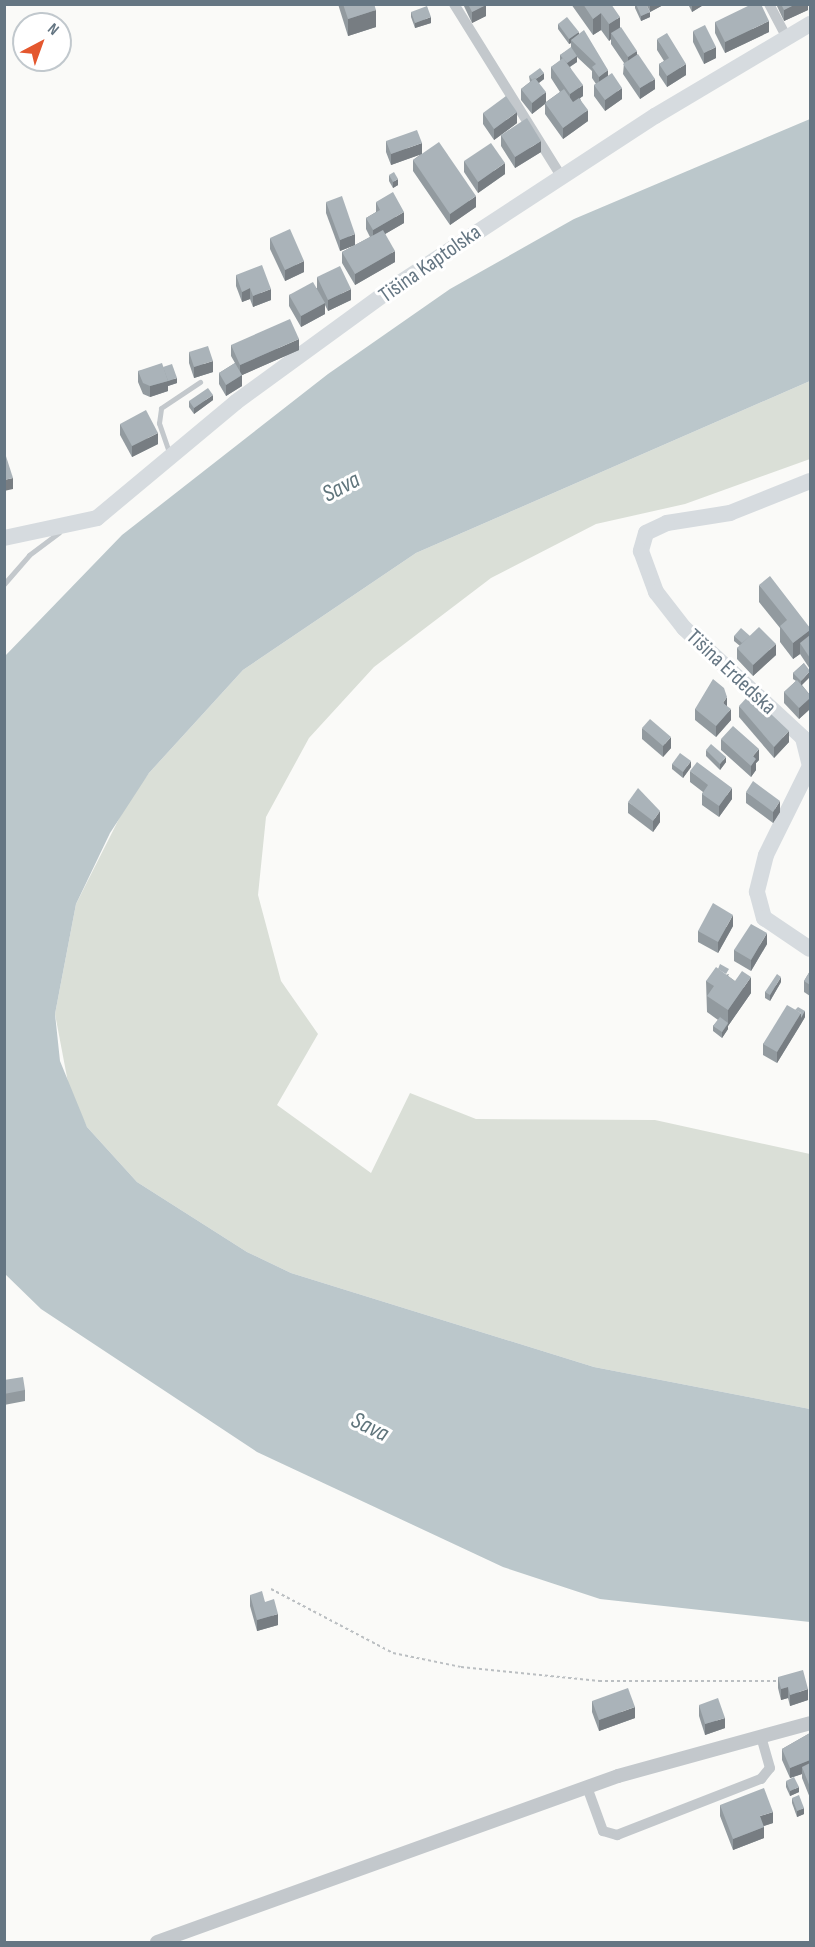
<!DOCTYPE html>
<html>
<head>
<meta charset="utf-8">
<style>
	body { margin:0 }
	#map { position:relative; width:815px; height:1947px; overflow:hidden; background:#fafaf8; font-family:"Sofia Sans Condensed",sans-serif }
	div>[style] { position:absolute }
	.green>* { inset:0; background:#dadfd7 }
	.water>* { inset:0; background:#bbc7cb }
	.path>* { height:2px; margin-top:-1px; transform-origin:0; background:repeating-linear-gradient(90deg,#bbbfc2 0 3px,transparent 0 6px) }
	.service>* { height:5px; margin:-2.5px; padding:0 2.5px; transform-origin:2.5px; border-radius:2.5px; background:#c3c8cc }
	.minor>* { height:10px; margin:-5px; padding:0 5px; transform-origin:5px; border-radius:5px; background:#c3c8cc }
	.tertiary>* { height:14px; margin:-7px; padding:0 7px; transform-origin:7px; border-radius:7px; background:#c3c8cc }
	.secondary>* { height:16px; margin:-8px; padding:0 8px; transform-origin:8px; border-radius:8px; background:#d6dbdf }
	.wall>* { inset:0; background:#929a9f }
	.shaded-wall>* { inset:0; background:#777d82 }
	.building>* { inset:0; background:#aab3b9 }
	span { translate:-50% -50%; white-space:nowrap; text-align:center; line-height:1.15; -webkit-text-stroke:6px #fff; paint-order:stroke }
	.street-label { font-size:22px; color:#657683 }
	.water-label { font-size:24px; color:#60757c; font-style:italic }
	.frame { position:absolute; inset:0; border:6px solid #657683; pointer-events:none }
	.north { position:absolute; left:12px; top:12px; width:60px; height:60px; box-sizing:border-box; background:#fff; border:2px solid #c1c8cd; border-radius:50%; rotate:41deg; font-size:16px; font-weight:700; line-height:24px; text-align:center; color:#657683 }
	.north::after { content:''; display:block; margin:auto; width:21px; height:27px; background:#e4572e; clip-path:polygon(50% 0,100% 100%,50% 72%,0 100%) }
</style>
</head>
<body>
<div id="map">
	<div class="green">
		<div style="clip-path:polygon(810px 381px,810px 459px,685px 504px,596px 524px,491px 578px,374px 667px,309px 738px,266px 817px,258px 895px,281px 981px,318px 1034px,277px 1105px,371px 1173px,410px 1093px,476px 1119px,655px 1120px,810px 1154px,810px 1409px,594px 1367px,291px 1273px,247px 1252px,137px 1182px,87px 1127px,70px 1093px,55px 1014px,76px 904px,127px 803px,149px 773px,243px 670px,416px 553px)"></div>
	</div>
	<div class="water">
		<div style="clip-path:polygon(810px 119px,810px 381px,416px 553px,243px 670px,149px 773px,110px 833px,76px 904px,55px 1014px,60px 1061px,87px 1127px,137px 1182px,247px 1252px,291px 1273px,594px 1367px,810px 1409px,810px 1622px,600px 1599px,503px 1567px,257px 1452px,41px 1309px,4px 1273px,5px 656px,122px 535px,328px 374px,450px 289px,574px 219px)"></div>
	</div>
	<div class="path">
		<div style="left:271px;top:1589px;width:138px;rotate:27.7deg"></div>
		<div style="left:393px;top:1653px;width:69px;rotate:11.6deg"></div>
		<div style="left:461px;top:1667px;width:139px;rotate:5.8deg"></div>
		<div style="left:599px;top:1681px;width:182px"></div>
	</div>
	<div class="service">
		<div style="left:170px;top:455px;width:34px;rotate:-109deg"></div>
		<div style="left:159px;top:423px;width:15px;rotate:-82deg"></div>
		<div style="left:161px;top:408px;width:47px;rotate:-33.7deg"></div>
		<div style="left:4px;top:584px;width:38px;rotate:-49deg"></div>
		<div style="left:29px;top:555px;width:38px;rotate:-37deg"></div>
	</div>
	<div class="minor">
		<div style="left:454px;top:4px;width:203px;rotate:58.1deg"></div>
		<div style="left:769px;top:4px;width:38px;rotate:62deg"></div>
		<div style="left:587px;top:1787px;width:47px;rotate:70deg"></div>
		<div style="left:603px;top:1831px;width:15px;rotate:16deg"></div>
		<div style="left:617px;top:1835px;width:155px;rotate:-21.3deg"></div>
		<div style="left:761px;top:1779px;width:14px;rotate:-51deg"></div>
		<div style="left:770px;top:1768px;width:32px;rotate:-106deg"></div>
	</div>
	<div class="tertiary">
		<div style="left:157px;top:1942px;width:490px;rotate:-19.8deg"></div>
		<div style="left:618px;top:1776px;width:199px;rotate:-15.4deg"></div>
	</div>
	<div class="secondary">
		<div style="left:810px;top:481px;width:86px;rotate:158.2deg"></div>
		<div style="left:730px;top:513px;width:64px;rotate:171deg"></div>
		<div style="left:667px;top:523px;width:23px;rotate:155deg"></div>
		<div style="left:646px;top:533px;width:19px;rotate:106deg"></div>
		<div style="left:641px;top:551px;width:44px;rotate:69.9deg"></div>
		<div style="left:656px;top:592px;width:46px;rotate:52.1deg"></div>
		<div style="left:684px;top:628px;width:162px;rotate:42.7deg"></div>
		<div style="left:803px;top:738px;width:29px;rotate:76deg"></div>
		<div style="left:810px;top:766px;width:99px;rotate:116.3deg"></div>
		<div style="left:766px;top:855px;width:38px;rotate:104deg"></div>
		<div style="left:757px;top:892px;width:27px;rotate:75deg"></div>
		<div style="left:764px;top:918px;width:55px;rotate:34deg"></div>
		<div style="left:4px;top:538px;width:95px;rotate:-12.1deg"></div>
		<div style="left:97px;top:518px;width:181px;rotate:-39.8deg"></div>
		<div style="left:236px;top:402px;width:197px;rotate:-36.1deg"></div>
		<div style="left:395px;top:286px;width:311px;rotate:-33.2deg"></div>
		<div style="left:655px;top:116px;width:180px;rotate:-30.7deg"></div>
	</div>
	<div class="wall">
		<div style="clip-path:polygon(338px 4px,374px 4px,376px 27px,348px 36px)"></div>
		<div style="clip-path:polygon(463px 4px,486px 4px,486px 16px,472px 23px)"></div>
		<div style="clip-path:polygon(571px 4px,611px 4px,620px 28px,637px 54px,655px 89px,640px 99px,623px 74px,624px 63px,611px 44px,611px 39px,609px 41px,601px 30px,593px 35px)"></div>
		<div style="clip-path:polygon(635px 4px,646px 4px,650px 17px,641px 21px,635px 8px)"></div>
		<div style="clip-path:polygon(646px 4px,665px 4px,650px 12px)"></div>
		<div style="clip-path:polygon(688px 4px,705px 4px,692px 12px)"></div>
		<div style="clip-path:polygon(776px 4px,808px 4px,808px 10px,784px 21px)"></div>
		<div style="clip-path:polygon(411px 12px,431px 23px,415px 28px,411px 17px)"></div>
		<div style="clip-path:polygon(715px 22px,769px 32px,725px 53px,715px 33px)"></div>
		<div style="clip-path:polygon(558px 24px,579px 34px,608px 76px,622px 99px,605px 111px,594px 96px,594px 85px,596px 84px,592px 78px,592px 71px,577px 57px,577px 62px,570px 67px,583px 96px,580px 98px,588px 121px,563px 139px,545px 114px,545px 104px,532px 114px,521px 100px,521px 89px,530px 82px,529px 76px,544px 79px,539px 83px,546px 102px,560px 92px,551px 78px,551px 67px,560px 61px,560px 55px,571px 48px,571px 43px,569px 44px,558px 29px)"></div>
		<div style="clip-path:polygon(693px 31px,716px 58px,704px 64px,693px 42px)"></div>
		<div style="clip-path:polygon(657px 39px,686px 75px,667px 87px,659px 75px,659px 64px,664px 61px,657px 50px)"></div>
		<div style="clip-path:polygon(483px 113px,517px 123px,501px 135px,541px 152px,515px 168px,501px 146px,501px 135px,494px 140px,483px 124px)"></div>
		<div style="clip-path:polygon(386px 141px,422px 154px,476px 207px,450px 225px,413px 171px,413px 160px,421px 154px,391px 165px,386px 152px)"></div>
		<div style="clip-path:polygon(464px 161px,505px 174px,478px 193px,464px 172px)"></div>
		<div style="clip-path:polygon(389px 175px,398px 185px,393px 188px,389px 181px)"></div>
		<div style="clip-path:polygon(326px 202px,355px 245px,340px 251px,326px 213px)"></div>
		<div style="clip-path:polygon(376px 202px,404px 223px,385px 234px,395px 262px,355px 285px,342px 263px,342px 252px,370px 237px,366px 229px,366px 218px,376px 212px)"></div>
		<div style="clip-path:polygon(270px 238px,304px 272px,285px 281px,270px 249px)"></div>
		<div style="clip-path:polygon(236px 275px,271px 300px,253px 307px,250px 299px,242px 302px,236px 286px)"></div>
		<div style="clip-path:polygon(317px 277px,351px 300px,328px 311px,325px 305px,325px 314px,301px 327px,289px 306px,289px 295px,317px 288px)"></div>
		<div style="clip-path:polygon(231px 345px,299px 350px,242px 375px,242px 386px,226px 396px,219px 384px,219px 373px,235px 363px,231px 356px)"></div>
		<div style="clip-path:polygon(189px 352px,213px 372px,194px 378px,189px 363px)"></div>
		<div style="clip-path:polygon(163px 367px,177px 383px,168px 386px,168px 391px,150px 397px,143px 394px,138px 382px,138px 371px)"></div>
		<div style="clip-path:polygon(213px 400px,194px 414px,189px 407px,189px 401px)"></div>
		<div style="clip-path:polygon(120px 424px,158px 444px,132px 457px,120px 435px)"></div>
		<div style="clip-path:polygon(759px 585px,810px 628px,810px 669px,800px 654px,793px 659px,780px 642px,780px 628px,759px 602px)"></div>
		<div style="clip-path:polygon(734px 636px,750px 636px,776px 655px,753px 676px,737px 659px,737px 648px,740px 646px,734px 641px)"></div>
		<div style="clip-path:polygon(804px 663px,802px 685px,810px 695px,810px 709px,799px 719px,784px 703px,784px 692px,796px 681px,793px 679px,793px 673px)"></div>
		<div style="clip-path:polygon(739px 706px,789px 742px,774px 758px,739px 717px)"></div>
		<div style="clip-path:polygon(727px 707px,731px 720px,716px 737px,695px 720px,695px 709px)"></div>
		<div style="clip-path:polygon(642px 728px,671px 748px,663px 757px,642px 739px)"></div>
		<div style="clip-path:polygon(721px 739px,759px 760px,756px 763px,756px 770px,751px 777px,721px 750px)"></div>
		<div style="clip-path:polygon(706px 750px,726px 762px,720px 770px,706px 756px)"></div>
		<div style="clip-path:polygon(672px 764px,691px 767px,683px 778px,672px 769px)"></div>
		<div style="clip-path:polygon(690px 771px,732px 799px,719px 817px,702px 805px,702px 794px,703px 792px,690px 782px)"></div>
		<div style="clip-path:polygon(746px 792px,780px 812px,773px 823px,746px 803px)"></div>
		<div style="clip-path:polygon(628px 802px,660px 822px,653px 832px,628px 813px)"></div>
		<div style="clip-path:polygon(733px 926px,718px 953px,698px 942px,698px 931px)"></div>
		<div style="clip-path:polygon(767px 944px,751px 971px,734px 961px,734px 950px)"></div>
		<div style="clip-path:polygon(810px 971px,810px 996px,804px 992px,804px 981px)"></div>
		<div style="clip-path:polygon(729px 974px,728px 976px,751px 993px,728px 1026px,728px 1029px,722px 1038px,713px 1031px,713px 1026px,718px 1020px,707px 1012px,706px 981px)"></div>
		<div style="clip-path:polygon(781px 982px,770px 1001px,765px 998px,765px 992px)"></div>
		<div style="clip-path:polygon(795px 1010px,805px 1017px,777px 1063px,763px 1055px,763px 1044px)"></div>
		<div style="clip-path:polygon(4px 1380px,25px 1390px,25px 1401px,4px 1405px)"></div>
		<div style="clip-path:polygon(250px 1595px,265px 1602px,278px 1625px,257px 1631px,250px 1606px)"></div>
		<div style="clip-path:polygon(778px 1677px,808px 1700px,790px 1706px,788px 1698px,781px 1700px,778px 1688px)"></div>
		<div style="clip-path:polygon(592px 1701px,635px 1718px,599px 1731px,592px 1712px)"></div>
		<div style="clip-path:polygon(699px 1705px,725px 1728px,705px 1735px,699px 1716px)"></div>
		<div style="clip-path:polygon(810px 1733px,810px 1798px,802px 1778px,802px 1774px,790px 1778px,782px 1760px,782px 1749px)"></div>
		<div style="clip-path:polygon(786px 1781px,799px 1792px,790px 1796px,786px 1787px)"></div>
		<div style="clip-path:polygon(792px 1798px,804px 1814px,797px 1817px,792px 1803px)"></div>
		<div style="clip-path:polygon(720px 1805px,773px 1823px,764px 1826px,764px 1838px,733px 1850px,720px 1816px)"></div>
	</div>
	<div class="shaded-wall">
		<div style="clip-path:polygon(650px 4px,665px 4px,650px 12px)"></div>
		<div style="clip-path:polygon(692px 4px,705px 4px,692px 12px)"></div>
		<div style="clip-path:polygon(796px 4px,808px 4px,808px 10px,784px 21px,784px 10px)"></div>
		<div style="clip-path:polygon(486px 5px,486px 16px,472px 23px,472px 12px)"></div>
		<div style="clip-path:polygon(376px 10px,376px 27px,348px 36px,348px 19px)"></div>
		<div style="clip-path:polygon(650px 12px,650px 17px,641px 21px,641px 16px)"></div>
		<div style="clip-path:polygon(601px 13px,601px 30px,593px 35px,593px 19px)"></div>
		<div style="clip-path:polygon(431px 17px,431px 23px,415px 28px,415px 23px)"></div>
		<div style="clip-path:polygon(620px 17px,620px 33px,611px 33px,611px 39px,609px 41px,609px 24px)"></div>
		<div style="clip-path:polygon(769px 21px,769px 32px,725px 53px,725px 42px)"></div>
		<div style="clip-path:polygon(579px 32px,579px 37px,571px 40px,571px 43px,569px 44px,569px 39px)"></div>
		<div style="clip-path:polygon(716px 47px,716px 58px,704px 64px,704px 53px)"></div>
		<div style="clip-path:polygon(637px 51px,637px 62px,628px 68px,628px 57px)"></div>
		<div style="clip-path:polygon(577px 56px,577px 62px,566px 69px,566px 64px)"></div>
		<div style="clip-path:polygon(686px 64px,686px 75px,667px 87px,667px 76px)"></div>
		<div style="clip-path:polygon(608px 70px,608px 81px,599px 88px,599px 77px)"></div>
		<div style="clip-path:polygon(544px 73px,544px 79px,533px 87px,533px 81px)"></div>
		<div style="clip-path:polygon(655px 79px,655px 89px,640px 99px,640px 88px)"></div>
		<div style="clip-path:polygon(583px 85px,583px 96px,570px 105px,570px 94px)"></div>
		<div style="clip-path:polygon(622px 88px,622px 99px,605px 111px,605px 100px)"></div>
		<div style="clip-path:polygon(546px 92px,546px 103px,532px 114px,532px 103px)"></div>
		<div style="clip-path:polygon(588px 110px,588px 121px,563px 139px,563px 128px)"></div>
		<div style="clip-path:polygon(517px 112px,517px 123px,494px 140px,494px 129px)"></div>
		<div style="clip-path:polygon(541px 141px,541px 152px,515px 168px,515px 157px)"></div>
		<div style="clip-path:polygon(422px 143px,422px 154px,391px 165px,391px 154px)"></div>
		<div style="clip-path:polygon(505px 163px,505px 174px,478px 193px,478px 182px)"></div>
		<div style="clip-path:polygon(398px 179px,398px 185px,393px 188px,393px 182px)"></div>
		<div style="clip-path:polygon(476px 196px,476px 207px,450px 225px,450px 214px)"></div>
		<div style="clip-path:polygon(404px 212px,404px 223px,373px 241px,373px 230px)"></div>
		<div style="clip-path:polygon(355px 234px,355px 245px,340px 251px,340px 240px)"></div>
		<div style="clip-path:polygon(395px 251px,395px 262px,355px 285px,355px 274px)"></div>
		<div style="clip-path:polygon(304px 261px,304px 272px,285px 281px,285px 270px)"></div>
		<div style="clip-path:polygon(250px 288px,250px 299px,242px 302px,242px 292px)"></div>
		<div style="clip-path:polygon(271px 289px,271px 300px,253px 307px,253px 296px)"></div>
		<div style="clip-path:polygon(351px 289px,351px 300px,328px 311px,328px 300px)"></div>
		<div style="clip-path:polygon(325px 303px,325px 314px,301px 327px,301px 316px)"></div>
		<div style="clip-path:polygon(299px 339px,299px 350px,240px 376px,240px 365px)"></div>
		<div style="clip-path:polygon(213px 361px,213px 372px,194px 378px,194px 367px)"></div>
		<div style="clip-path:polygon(242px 375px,242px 386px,226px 396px,226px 385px)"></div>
		<div style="clip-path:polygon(177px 378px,177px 383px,168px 386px,168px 381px)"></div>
		<div style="clip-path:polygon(168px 381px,168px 391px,150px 397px,150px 386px)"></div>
		<div style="clip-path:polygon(213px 395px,213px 400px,194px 414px,194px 408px)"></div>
		<div style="clip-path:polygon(158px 433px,158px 444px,132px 457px,132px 446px)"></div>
		<div style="clip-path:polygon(13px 478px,13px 489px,4px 491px,4px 480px)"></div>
		<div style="clip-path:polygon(810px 630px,810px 646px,800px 643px,800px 654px,793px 659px,793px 643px)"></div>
		<div style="clip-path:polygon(776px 644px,776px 655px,753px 676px,753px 665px)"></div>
		<div style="clip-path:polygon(810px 671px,810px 677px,801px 686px,801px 681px)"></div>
		<div style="clip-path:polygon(727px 697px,727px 708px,723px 703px)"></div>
		<div style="clip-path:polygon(810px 698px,810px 709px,799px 719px,799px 708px)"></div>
		<div style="clip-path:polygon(731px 709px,731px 720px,716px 737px,716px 726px)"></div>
		<div style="clip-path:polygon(789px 731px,789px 742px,774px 758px,774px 747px)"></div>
		<div style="clip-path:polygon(671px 737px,671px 748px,663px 757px,663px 746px)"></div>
		<div style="clip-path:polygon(759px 749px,759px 760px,756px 763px,756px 770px,751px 777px,751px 766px,753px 756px)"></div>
		<div style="clip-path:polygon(726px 757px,726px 762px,720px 770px,720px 764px)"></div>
		<div style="clip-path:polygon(691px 761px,691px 767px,683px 778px,683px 772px)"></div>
		<div style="clip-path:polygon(732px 788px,732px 799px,719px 817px,719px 806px)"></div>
		<div style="clip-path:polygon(780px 801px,780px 812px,773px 823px,773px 812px)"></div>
		<div style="clip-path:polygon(660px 811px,660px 822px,653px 832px,653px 821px)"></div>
		<div style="clip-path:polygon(733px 915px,733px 926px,718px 953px,718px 942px)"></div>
		<div style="clip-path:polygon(767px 933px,767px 944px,751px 971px,751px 960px)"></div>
		<div style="clip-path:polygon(751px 977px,751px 993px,728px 1026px,728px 1029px,722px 1038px,722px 1032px,728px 1024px,728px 1010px)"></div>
		<div style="clip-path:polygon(781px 977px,781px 982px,770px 1001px,770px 995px)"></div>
		<div style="clip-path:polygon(805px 1011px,805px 1017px,801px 1024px,777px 1063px,777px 1052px,801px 1013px)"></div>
		<div style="clip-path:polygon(278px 1614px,278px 1625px,257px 1631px,257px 1620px)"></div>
		<div style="clip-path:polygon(788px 1687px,788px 1698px,781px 1700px,781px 1689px)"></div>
		<div style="clip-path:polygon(808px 1689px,808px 1700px,790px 1706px,790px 1695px)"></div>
		<div style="clip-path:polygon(635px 1707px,635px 1718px,599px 1731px,599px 1720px)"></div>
		<div style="clip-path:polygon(725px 1718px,725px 1728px,705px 1735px,705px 1724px)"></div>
		<div style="clip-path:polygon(810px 1760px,810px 1771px,802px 1767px,802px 1774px,790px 1778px,790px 1768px)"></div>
		<div style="clip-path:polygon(799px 1787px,799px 1792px,790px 1796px,790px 1791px)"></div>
		<div style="clip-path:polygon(804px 1808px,804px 1814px,797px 1817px,797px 1811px)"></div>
		<div style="clip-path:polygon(773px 1812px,773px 1823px,760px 1827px,760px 1816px)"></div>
		<div style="clip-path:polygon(764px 1827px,764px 1838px,733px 1850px,733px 1839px)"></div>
	</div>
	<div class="building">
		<div style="clip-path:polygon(343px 4px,374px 4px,376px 10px,348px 19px)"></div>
		<div style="clip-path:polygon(468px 4px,486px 4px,486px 5px,472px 12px)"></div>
		<div style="clip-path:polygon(583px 4px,611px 4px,620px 17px,609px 24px,601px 13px,593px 19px)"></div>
		<div style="clip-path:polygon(636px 4px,646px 4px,650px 12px,641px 16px)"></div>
		<div style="clip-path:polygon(752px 4px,761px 4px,769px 21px,725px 42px,715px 22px)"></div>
		<div style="clip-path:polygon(781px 4px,796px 4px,784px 10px)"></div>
		<div style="clip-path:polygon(427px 6px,431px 17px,415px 23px,411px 12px)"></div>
		<div style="clip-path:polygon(567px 17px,579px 32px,569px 39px,558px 24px)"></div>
		<div style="clip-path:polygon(705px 25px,716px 47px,704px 53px,693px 31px)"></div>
		<div style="clip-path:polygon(621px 27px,637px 51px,628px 57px,611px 33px)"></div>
		<div style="clip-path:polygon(584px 30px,608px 70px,599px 77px,592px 67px,596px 64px,571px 40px)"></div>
		<div style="clip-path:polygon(667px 33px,686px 64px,667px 76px,659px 64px,669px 58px,657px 39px)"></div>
		<div style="clip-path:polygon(571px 47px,577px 56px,567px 63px,560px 55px)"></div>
		<div style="clip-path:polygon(638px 54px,655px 79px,640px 88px,623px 64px)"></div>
		<div style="clip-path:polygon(563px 58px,583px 85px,570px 94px,551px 67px)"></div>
		<div style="clip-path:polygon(540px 68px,544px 73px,536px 79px,535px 78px,532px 80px,529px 76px)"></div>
		<div style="clip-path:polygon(612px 73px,622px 88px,605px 100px,594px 85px)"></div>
		<div style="clip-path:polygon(535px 78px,546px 92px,532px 103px,521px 89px)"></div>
		<div style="clip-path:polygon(564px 89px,573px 102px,579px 98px,588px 110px,563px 128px,545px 103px)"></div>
		<div style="clip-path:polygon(506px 96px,517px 112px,494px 129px,483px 113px)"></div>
		<div style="clip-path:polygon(527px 118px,541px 141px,515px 157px,501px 135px)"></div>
		<div style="clip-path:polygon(417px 130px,422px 143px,391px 154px,386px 141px)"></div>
		<div style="clip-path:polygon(439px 142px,476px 196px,450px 214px,413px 160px)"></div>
		<div style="clip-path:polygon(491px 143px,505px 163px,478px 182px,464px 161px)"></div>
		<div style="clip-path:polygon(394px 172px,398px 179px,393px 182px,389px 175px)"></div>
		<div style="clip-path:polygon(393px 192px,404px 212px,373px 230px,366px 218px,380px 210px,376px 202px)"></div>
		<div style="clip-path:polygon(342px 196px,355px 234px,340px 240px,326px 202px)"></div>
		<div style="clip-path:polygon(290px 229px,304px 261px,285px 270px,270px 238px)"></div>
		<div style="clip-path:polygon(383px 230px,395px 251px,355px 274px,342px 252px)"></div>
		<div style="clip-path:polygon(262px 265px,271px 289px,253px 296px,250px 288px,242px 292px,236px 275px)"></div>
		<div style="clip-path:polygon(340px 266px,351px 289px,328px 300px,317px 277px)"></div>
		<div style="clip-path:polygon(313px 282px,325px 303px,301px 316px,289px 295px)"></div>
		<div style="clip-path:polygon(290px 319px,299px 339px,240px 365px,231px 345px)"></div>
		<div style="clip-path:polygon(208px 346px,213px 361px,194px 367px,189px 352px)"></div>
		<div style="clip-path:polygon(162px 363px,168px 381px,150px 386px,143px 383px,138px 371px)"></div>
		<div style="clip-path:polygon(235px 363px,242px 375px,226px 385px,219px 373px)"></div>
		<div style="clip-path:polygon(172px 364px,177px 378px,168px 381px,163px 367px)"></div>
		<div style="clip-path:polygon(208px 388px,213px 395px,194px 408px,189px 401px)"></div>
		<div style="clip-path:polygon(146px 410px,158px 433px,132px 446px,120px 424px)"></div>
		<div style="clip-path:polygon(4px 450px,13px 478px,4px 480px)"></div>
		<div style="clip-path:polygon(770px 576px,810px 628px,810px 630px,793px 643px,780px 626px,787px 620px,759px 585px)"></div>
		<div style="clip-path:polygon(759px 627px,776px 644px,753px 665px,737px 648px)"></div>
		<div style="clip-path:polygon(741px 628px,750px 636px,742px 643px,734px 636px)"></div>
		<div style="clip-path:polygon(810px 635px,810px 658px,800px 643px)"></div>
		<div style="clip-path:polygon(804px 663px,810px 671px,801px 681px,793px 673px)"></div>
		<div style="clip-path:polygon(713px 679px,724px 688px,727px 697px,723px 703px,731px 709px,716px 726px,695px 709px)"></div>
		<div style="clip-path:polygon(797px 680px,810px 695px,810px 698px,799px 708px,784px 692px)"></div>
		<div style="clip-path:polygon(750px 694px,789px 731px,774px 747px,739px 706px)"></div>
		<div style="clip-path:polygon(650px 719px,671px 737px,663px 746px,642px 728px)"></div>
		<div style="clip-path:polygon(733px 726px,759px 749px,753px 756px,756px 759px,751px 766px,721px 739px)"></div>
		<div style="clip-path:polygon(711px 744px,726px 757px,720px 764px,706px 750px)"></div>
		<div style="clip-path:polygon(680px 753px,691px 761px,683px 772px,672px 764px)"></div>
		<div style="clip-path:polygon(697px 762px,732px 788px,719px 806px,702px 794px,708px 785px,690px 771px)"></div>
		<div style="clip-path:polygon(753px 781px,780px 801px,773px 812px,746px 792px)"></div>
		<div style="clip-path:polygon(638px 788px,660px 811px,653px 821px,628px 802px)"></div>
		<div style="clip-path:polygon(713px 903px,733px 915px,718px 942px,698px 931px)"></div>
		<div style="clip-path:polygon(751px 924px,767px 933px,751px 960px,734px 950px)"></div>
		<div style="clip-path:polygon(720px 964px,729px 969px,726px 974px,718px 969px)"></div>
		<div style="clip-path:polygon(716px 967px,735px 981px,742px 971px,751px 977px,728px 1010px,707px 996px,714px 986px,706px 981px)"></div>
		<div style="clip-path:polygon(810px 971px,810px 985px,804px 981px)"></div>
		<div style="clip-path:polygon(777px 974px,781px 977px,770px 995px,765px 992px)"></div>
		<div style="clip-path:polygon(787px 1005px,801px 1013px,777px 1052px,763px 1044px)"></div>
		<div style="clip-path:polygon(798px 1007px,805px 1011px,801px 1018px,801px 1013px,795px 1010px)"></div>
		<div style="clip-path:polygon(720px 1017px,728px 1023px,722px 1032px,713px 1026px)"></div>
		<div style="clip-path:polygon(23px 1377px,25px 1390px,4px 1394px,4px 1380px)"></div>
		<div style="clip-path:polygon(262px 1591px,265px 1602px,274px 1599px,278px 1614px,257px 1620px,250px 1595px)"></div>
		<div style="clip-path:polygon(803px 1670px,808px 1689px,790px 1695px,788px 1687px,781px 1689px,778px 1677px)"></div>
		<div style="clip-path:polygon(628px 1688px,635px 1707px,599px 1720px,592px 1701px)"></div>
		<div style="clip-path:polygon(718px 1698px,725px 1718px,705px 1724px,699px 1705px)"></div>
		<div style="clip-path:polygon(810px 1733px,810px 1760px,790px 1768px,782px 1749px)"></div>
		<div style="clip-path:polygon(810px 1763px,810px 1787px,802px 1767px)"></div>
		<div style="clip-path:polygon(794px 1777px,799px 1787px,790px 1791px,786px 1781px)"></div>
		<div style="clip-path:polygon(764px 1788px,773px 1812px,760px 1816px,764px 1827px,733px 1839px,720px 1805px)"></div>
		<div style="clip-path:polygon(799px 1795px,804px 1808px,797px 1811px,792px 1798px)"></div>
	</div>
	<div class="street-label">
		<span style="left:430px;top:264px;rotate:-35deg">Tišina Kaptolska</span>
		<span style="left:731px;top:672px;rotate:43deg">Tišina Erdedska</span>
	</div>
	<div class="water-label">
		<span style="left:341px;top:487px;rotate:-28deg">Sava</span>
		<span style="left:370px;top:1427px;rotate:26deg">Sava</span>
	</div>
	<div class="frame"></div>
	<div class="north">N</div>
</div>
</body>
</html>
